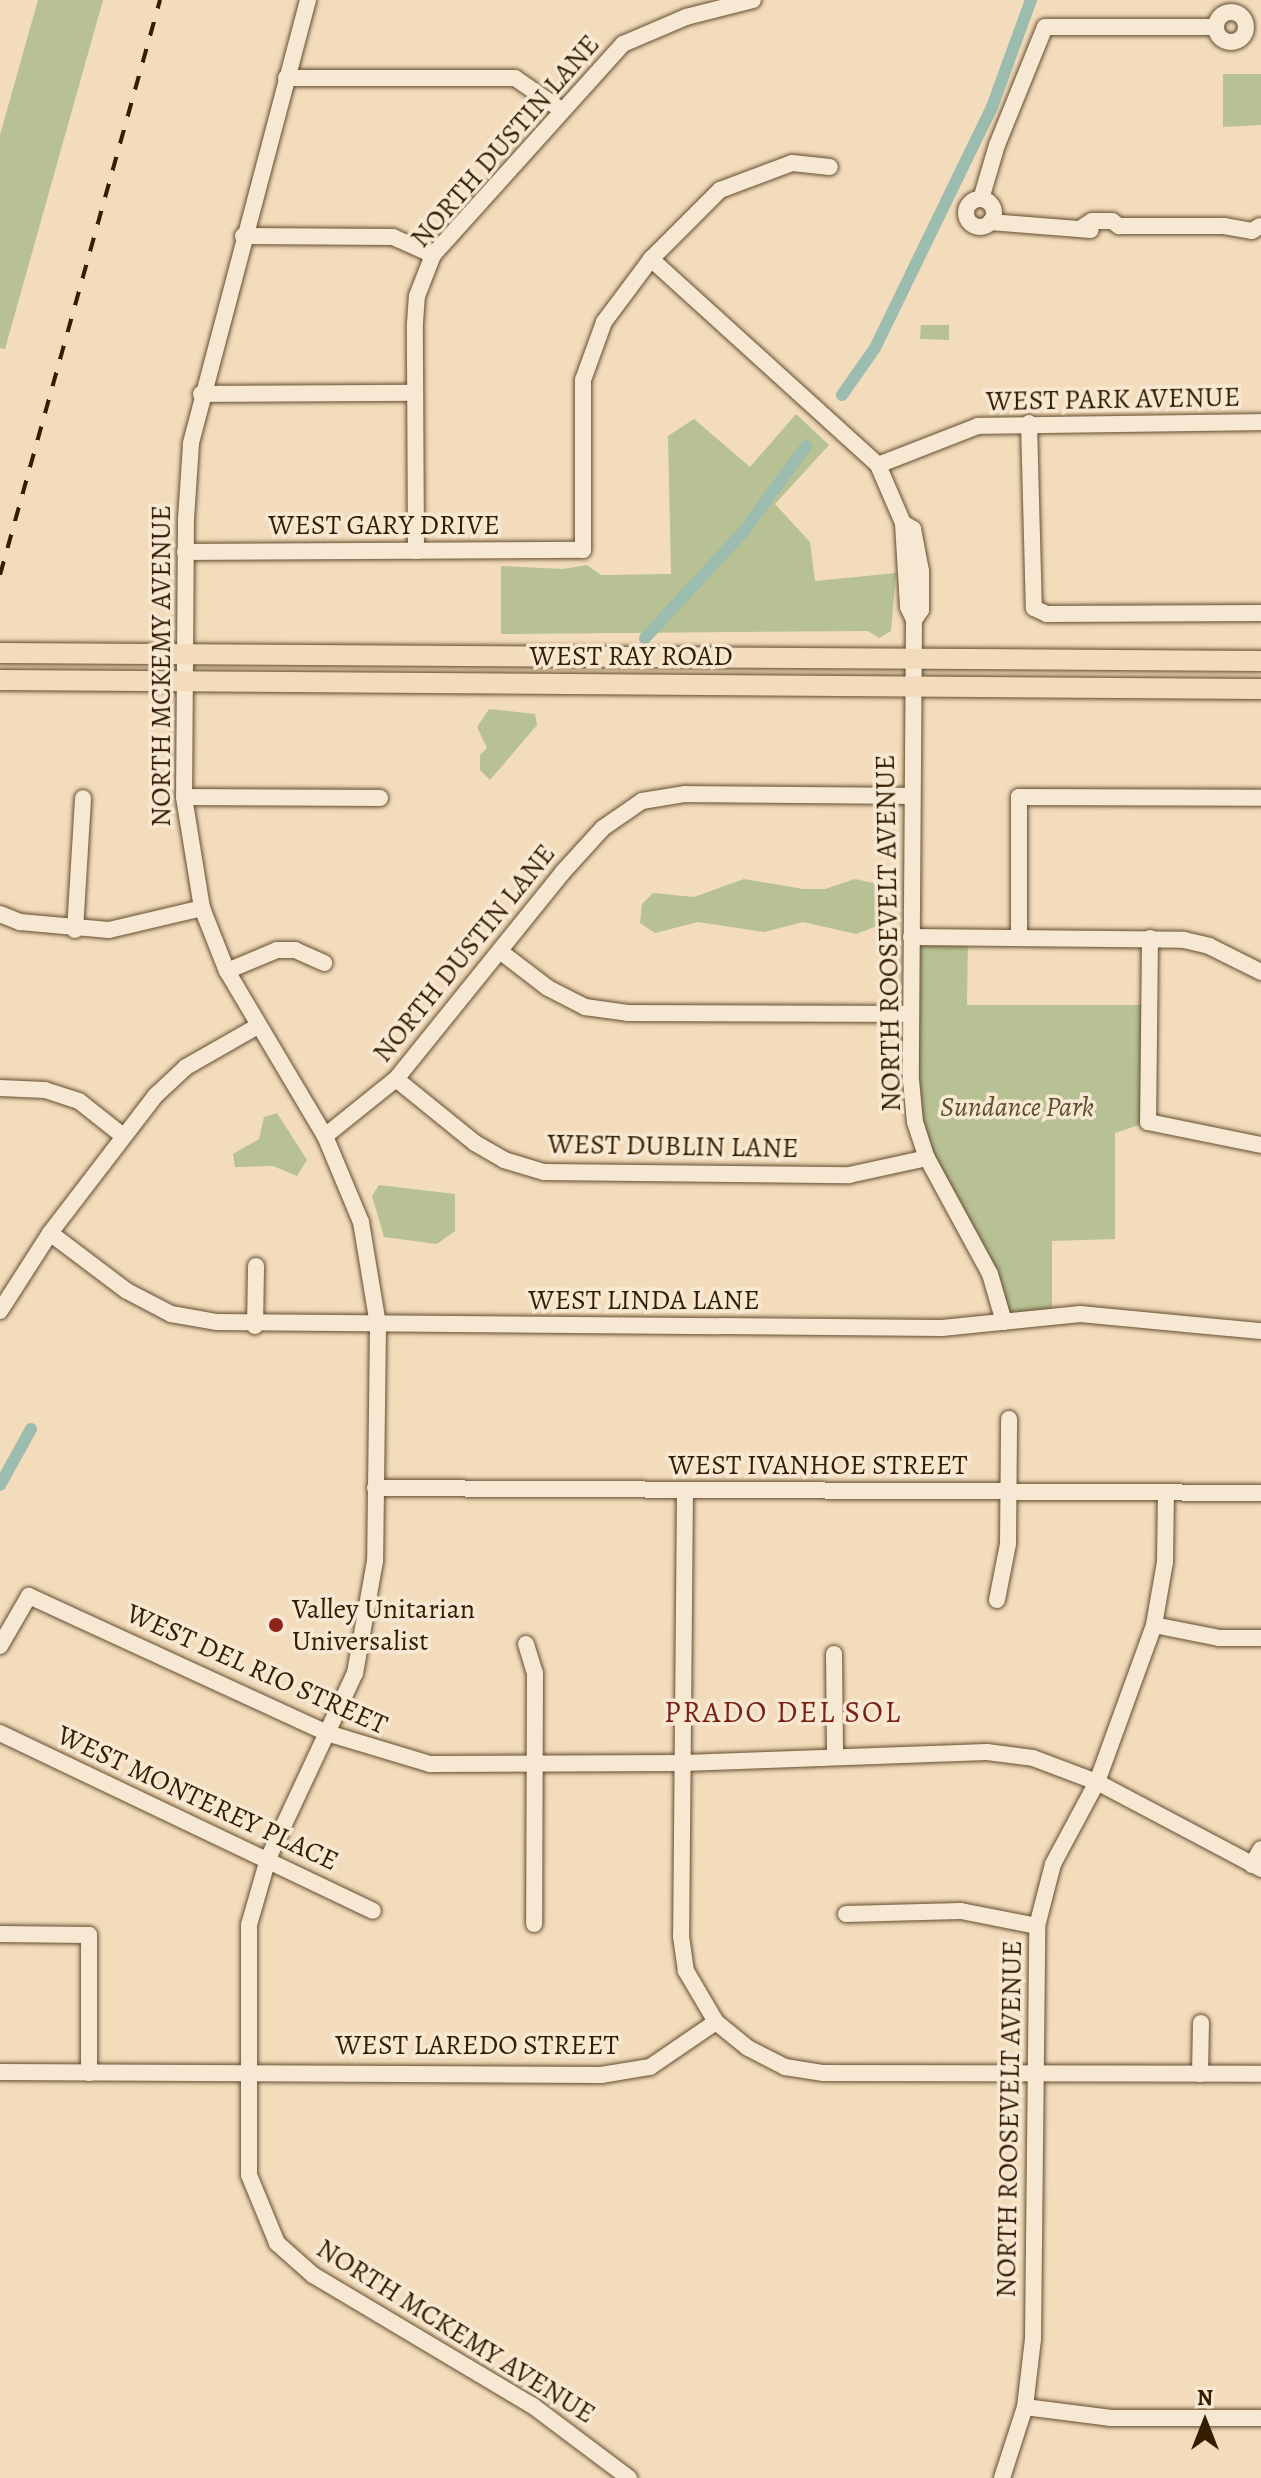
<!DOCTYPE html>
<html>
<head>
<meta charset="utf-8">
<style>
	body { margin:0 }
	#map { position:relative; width:1261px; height:2478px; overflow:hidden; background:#f2dcbb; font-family:Alegreya,serif }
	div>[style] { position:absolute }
	.green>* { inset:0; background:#b7c193 }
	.canal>* { height:12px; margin:-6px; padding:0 6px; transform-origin:6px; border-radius:6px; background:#9bbcae }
	.roads { filter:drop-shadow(0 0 2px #644d2f) drop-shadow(0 0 2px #644d2f) }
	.minor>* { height:16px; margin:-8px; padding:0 8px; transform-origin:8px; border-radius:8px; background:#f7e8d3 }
	.minor>.ring { margin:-8px; padding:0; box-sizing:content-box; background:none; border:16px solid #f7e8d3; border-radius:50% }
	.major>* { height:20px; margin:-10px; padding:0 10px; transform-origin:10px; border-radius:10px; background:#f2dcbb }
	.rail>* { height:4px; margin-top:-2px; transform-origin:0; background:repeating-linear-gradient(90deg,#351d00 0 14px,transparent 0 28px) }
	.dots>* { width:22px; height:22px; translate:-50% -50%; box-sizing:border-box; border:4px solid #f7e8d3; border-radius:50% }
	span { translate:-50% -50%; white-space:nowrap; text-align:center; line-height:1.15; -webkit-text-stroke:7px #f7e8d3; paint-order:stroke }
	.street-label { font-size:28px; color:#351d00 }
	.park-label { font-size:28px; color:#5c4e2c; font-style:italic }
	.poi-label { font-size:28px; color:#351d00 }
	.left { translate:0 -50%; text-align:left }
	.neighbourhood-label { font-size:30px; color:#7a1f14; letter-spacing:2px }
	.north { position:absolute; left:1165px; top:2382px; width:80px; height:80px; -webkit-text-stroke:6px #f7e8d3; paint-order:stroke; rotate:0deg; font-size:22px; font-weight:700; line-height:32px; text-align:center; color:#351d00 }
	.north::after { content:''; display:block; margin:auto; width:28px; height:36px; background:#351d00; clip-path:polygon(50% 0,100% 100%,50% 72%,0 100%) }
</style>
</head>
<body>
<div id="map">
	<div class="green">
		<div style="clip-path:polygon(38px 0,103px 0,5px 349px,0 348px,0 135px)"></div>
		<div style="clip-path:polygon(1223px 74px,1261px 74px,1261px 125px,1223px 127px)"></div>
		<div style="clip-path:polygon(921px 325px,949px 325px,949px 340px,920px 339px)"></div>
		<div style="clip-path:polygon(796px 414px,829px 445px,775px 504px,810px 542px,815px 581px,896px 573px,891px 631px,879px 638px,868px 631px,501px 634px,501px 566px,563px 569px,587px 565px,601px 575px,671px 574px,668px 436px,694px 419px,750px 467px)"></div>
		<div style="clip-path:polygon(489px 709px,535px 714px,537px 725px,490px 780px,480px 770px,480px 755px,487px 748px,477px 727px)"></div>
		<div style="clip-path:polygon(744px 879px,803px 889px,825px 889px,855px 879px,874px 883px,883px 901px,877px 926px,856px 934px,803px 922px,764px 932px,698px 922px,655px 933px,640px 923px,642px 904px,653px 893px,694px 897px)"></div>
		<div style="clip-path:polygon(911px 937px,968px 937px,967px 1005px,1149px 1005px,1148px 1122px,1115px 1133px,1115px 1239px,1052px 1241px,1052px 1317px,1004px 1322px,915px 1122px)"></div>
		<div style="clip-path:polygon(277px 1113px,307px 1160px,297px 1176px,273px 1166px,235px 1167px,233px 1154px,259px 1139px,264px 1117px)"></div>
		<div style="clip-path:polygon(379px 1185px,455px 1194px,455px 1231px,437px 1244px,384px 1237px,372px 1196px)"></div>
	</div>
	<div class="canal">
		<div style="left:842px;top:395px;width:57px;rotate:-54.9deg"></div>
		<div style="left:875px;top:348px;width:268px;rotate:-64.1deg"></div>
		<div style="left:992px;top:107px;width:114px;rotate:-70deg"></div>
		<div style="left:645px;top:638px;width:146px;rotate:-47.2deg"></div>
		<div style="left:744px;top:531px;width:105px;rotate:-53.9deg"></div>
		<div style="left:0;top:1485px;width:64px;rotate:-61deg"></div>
	</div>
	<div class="roads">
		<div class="minor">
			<div style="left:308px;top:0;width:459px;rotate:104.8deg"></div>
			<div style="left:191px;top:444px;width:75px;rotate:93.8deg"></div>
			<div style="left:186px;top:519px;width:278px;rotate:90.4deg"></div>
			<div style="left:184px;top:797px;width:112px;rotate:80.8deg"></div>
			<div style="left:202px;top:908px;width:68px;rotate:68.4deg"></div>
			<div style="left:227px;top:971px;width:192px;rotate:59.3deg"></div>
			<div style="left:325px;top:1136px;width:93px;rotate:67.3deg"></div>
			<div style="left:361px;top:1222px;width:104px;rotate:80.6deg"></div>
			<div style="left:378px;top:1325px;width:236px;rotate:90.7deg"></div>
			<div style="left:375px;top:1561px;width:114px;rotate:100.1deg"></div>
			<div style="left:355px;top:1673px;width:205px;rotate:115.1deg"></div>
			<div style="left:268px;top:1859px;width:69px;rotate:106.1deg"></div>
			<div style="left:249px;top:1925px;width:250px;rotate:90deg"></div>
			<div style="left:249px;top:2175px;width:74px;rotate:67.6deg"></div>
			<div style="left:277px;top:2243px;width:48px;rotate:41.6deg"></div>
			<div style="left:313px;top:2275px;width:256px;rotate:30.8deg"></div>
			<div style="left:533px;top:2406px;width:120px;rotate:36.9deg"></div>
			<div class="ring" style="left:1216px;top:12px;width:14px;height:14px"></div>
			<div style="left:286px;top:78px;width:229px"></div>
			<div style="left:515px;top:78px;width:55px;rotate:34.6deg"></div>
			<div style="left:981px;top:199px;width:56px;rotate:-73.5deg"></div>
			<div style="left:997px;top:145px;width:127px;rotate:-67.9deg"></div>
			<div style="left:1045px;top:27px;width:171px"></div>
			<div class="ring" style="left:966px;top:199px;width:12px;height:12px"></div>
			<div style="left:990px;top:222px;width:101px;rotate:4.5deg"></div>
			<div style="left:1084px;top:226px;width:9px;rotate:-32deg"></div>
			<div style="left:1092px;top:221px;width:20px"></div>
			<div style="left:1112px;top:221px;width:9px;rotate:36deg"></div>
			<div style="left:1119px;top:226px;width:105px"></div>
			<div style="left:1224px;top:226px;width:28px;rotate:10deg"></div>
			<div style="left:1252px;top:231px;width:9px;rotate:-32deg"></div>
			<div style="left:243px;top:236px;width:150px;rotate:0.4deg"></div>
			<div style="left:393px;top:237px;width:44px;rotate:24.2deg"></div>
			<div style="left:651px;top:259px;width:307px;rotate:42.2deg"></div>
			<div style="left:878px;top:465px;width:63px;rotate:66.7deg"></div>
			<div style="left:903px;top:523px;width:84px;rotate:86.6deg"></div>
			<div style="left:908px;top:607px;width:14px;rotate:65deg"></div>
			<div style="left:914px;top:620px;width:460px;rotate:90.4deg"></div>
			<div style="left:911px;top:1080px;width:42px;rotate:84.6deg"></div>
			<div style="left:915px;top:1122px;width:38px;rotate:72deg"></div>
			<div style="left:927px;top:1158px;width:132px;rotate:61.5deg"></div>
			<div style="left:990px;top:1274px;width:50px;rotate:73.7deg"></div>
			<div style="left:201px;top:394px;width:213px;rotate:-0.3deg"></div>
			<div style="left:1029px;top:423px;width:185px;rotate:88.5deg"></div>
			<div style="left:1034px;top:608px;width:14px;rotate:25deg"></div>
			<div style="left:1047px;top:614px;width:214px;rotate:-0.3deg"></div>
			<div style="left:878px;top:465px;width:107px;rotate:-21.3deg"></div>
			<div style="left:978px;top:426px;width:283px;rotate:-0.8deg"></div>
			<div style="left:903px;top:523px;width:12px;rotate:31deg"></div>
			<div style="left:913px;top:529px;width:43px;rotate:79.2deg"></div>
			<div style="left:921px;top:571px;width:39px;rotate:90deg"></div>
			<div style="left:921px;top:610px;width:12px;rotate:125deg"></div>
			<div style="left:416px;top:551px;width:228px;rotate:-90.3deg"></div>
			<div style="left:415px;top:323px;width:27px;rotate:-86deg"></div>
			<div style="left:417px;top:296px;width:44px;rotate:-68.7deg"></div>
			<div style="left:433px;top:255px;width:284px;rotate:-48deg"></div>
			<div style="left:623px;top:44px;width:69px;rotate:-23.2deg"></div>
			<div style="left:686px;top:17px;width:69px;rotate:-14.2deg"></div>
			<div style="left:185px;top:552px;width:398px;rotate:-0.3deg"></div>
			<div style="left:583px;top:550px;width:170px;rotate:-90deg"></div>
			<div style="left:583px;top:380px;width:62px;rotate:-70.1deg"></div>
			<div style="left:604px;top:322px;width:79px;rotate:-53.3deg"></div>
			<div style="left:651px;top:259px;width:98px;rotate:-45deg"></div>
			<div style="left:720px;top:190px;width:77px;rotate:-20.6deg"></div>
			<div style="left:792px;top:163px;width:38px;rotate:6deg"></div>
			<div style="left:184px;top:797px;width:196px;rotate:0.3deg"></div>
			<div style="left:0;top:914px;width:22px;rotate:22deg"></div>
			<div style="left:20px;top:922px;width:89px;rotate:5.1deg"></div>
			<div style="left:109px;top:930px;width:96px;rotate:-13.3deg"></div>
			<div style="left:75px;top:930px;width:132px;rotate:-86.5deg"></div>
			<div style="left:911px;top:937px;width:273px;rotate:0.6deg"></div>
			<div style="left:1184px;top:940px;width:26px;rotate:13deg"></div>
			<div style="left:1209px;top:946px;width:58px;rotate:26.6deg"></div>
			<div style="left:1019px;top:937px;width:140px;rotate:-90deg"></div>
			<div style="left:1019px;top:797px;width:242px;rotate:0.2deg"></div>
			<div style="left:1150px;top:938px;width:184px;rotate:90.6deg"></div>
			<div style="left:1148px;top:1122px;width:115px;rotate:11.5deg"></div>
			<div style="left:501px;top:952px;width:59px;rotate:37.5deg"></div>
			<div style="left:548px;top:988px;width:42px;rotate:27.2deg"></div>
			<div style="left:585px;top:1007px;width:43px;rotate:7.9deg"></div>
			<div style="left:628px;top:1013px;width:283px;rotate:0.2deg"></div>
			<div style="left:227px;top:971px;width:54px;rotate:-22.8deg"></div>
			<div style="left:277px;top:950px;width:18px"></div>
			<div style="left:295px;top:950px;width:32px;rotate:24deg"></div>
			<div style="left:396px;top:1079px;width:102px;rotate:39deg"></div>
			<div style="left:475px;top:1143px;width:34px;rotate:30deg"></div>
			<div style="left:504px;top:1160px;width:42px;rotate:16.7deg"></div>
			<div style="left:544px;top:1172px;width:305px;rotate:0.6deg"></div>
			<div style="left:849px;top:1175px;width:80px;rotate:-12.3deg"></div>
			<div style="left:0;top:1088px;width:45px;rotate:2.5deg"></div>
			<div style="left:45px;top:1090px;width:36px;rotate:18deg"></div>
			<div style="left:79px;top:1101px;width:56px;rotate:38.5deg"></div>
			<div style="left:325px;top:1136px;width:91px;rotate:-38.8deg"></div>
			<div style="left:396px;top:1079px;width:265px;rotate:-51.1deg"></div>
			<div style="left:562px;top:873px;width:61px;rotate:-47.7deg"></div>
			<div style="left:603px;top:828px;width:47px;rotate:-34.7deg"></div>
			<div style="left:642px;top:801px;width:44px;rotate:-9.2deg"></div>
			<div style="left:685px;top:794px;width:227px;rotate:0.5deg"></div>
			<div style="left:50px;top:1233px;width:96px;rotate:37deg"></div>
			<div style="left:127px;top:1291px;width:50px;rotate:27.6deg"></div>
			<div style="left:171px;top:1314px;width:47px;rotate:9.9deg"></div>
			<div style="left:217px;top:1322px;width:725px;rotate:0.47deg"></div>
			<div style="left:942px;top:1328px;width:139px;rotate:-5.8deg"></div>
			<div style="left:1080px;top:1314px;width:182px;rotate:5.4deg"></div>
			<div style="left:0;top:1311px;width:93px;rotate:-57.3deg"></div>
			<div style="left:50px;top:1233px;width:173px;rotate:-52.5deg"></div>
			<div style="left:155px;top:1096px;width:42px;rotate:-43.1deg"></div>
			<div style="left:186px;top:1067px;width:81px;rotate:-29.7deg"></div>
			<div style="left:255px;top:1326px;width:60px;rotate:-89deg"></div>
			<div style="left:375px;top:1488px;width:886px;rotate:0.32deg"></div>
			<div style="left:685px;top:1490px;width:446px;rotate:90.5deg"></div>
			<div style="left:681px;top:1936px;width:35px;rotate:82deg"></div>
			<div style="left:686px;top:1971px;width:59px;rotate:59.5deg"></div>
			<div style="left:997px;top:1600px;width:57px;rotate:-78.9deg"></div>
			<div style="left:1008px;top:1544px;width:125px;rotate:-89.5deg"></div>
			<div style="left:1154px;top:1625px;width:66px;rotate:11.3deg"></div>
			<div style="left:1219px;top:1638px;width:42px"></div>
			<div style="left:526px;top:1644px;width:30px;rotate:73deg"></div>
			<div style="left:535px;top:1673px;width:251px;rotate:90.2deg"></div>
			<div style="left:0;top:1646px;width:58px;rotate:-59.9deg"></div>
			<div style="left:29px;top:1596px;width:328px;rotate:24.7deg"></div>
			<div style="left:327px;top:1733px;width:108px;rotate:16.8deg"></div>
			<div style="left:430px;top:1764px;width:254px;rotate:-0.2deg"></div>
			<div style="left:684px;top:1763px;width:303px;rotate:-2.1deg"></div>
			<div style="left:987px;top:1752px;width:46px;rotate:7.4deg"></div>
			<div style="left:1033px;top:1758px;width:68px;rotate:20.6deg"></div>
			<div style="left:1097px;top:1782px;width:186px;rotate:27.9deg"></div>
			<div style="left:834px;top:1654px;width:103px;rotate:89.4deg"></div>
			<div style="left:0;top:1733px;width:413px;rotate:25.5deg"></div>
			<div style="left:1252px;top:1865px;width:18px;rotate:-61deg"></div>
			<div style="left:846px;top:1914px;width:115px;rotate:-1.5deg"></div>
			<div style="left:961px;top:1911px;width:77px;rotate:11.2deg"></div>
			<div style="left:0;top:1934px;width:89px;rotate:0.6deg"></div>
			<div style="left:89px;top:1935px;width:138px;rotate:90deg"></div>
			<div style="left:0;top:2072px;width:601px;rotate:0.29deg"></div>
			<div style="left:601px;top:2075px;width:50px;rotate:-9.3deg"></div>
			<div style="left:650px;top:2067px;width:80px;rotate:-34.3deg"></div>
			<div style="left:716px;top:2022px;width:41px;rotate:39.1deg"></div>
			<div style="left:748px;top:2048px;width:42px;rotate:27.2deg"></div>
			<div style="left:785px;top:2067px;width:39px;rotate:9deg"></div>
			<div style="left:824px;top:2073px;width:437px;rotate:0.1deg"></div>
			<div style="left:1200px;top:2074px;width:51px;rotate:-88.9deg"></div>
			<div style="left:1025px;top:2407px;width:87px;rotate:7.3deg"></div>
			<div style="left:1111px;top:2418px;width:150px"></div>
			<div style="left:1002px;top:2478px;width:75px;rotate:-72.1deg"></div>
			<div style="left:1025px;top:2407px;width:68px;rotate:-83.3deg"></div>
			<div style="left:1033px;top:2339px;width:413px;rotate:-89.4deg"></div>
			<div style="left:1037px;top:1926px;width:64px;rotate:-75.5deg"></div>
			<div style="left:1053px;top:1864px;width:93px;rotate:-61.8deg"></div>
			<div style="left:1097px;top:1782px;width:167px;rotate:-70deg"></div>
			<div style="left:1154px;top:1625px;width:64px;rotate:-80.1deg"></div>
			<div style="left:1165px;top:1562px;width:70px;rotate:-89.2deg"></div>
		</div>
		<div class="major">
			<div style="left:0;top:653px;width:1261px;rotate:0.36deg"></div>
			<div style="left:0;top:680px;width:1261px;rotate:0.41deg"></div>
		</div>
	</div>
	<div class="rail">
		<div style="left:0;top:575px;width:597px;rotate:-74.45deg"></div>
	</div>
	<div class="dots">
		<div style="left:276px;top:1625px;background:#8f2418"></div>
	</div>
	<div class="street-label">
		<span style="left:505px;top:141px;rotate:-49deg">NORTH DUSTIN LANE</span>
		<span style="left:1113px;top:399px;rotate:-1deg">WEST PARK AVENUE</span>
		<span style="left:384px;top:525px">WEST GARY DRIVE</span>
		<span style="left:631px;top:656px">WEST RAY ROAD</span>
		<span style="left:161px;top:666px;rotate:-90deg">NORTH MCKEMY AVENUE</span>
		<span style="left:888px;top:933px;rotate:-91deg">NORTH ROOSEVELT AVENUE</span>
		<span style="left:464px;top:953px;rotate:-51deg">NORTH DUSTIN LANE</span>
		<span style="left:673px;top:1146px;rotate:1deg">WEST DUBLIN LANE</span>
		<span style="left:644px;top:1300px">WEST LINDA LANE</span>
		<span style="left:818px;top:1465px">WEST IVANHOE STREET</span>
		<span style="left:257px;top:1669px;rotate:24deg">WEST DEL RIO STREET</span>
		<span style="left:198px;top:1798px;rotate:25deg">WEST MONTEREY PLACE</span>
		<span style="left:477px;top:2045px">WEST LAREDO STREET</span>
		<span style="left:1009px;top:2119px;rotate:-89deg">NORTH ROOSEVELT AVENUE</span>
		<span style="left:456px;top:2331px;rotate:32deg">NORTH MCKEMY AVENUE</span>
	</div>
	<div class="park-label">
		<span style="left:1017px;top:1107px">Sundance Park</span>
	</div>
	<div class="poi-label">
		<span class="left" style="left:292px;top:1625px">Valley Unitarian<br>Universalist</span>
	</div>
	<div class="neighbourhood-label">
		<span style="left:783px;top:1712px">PRADO DEL SOL</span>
	</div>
	<div class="north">N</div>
</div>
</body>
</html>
